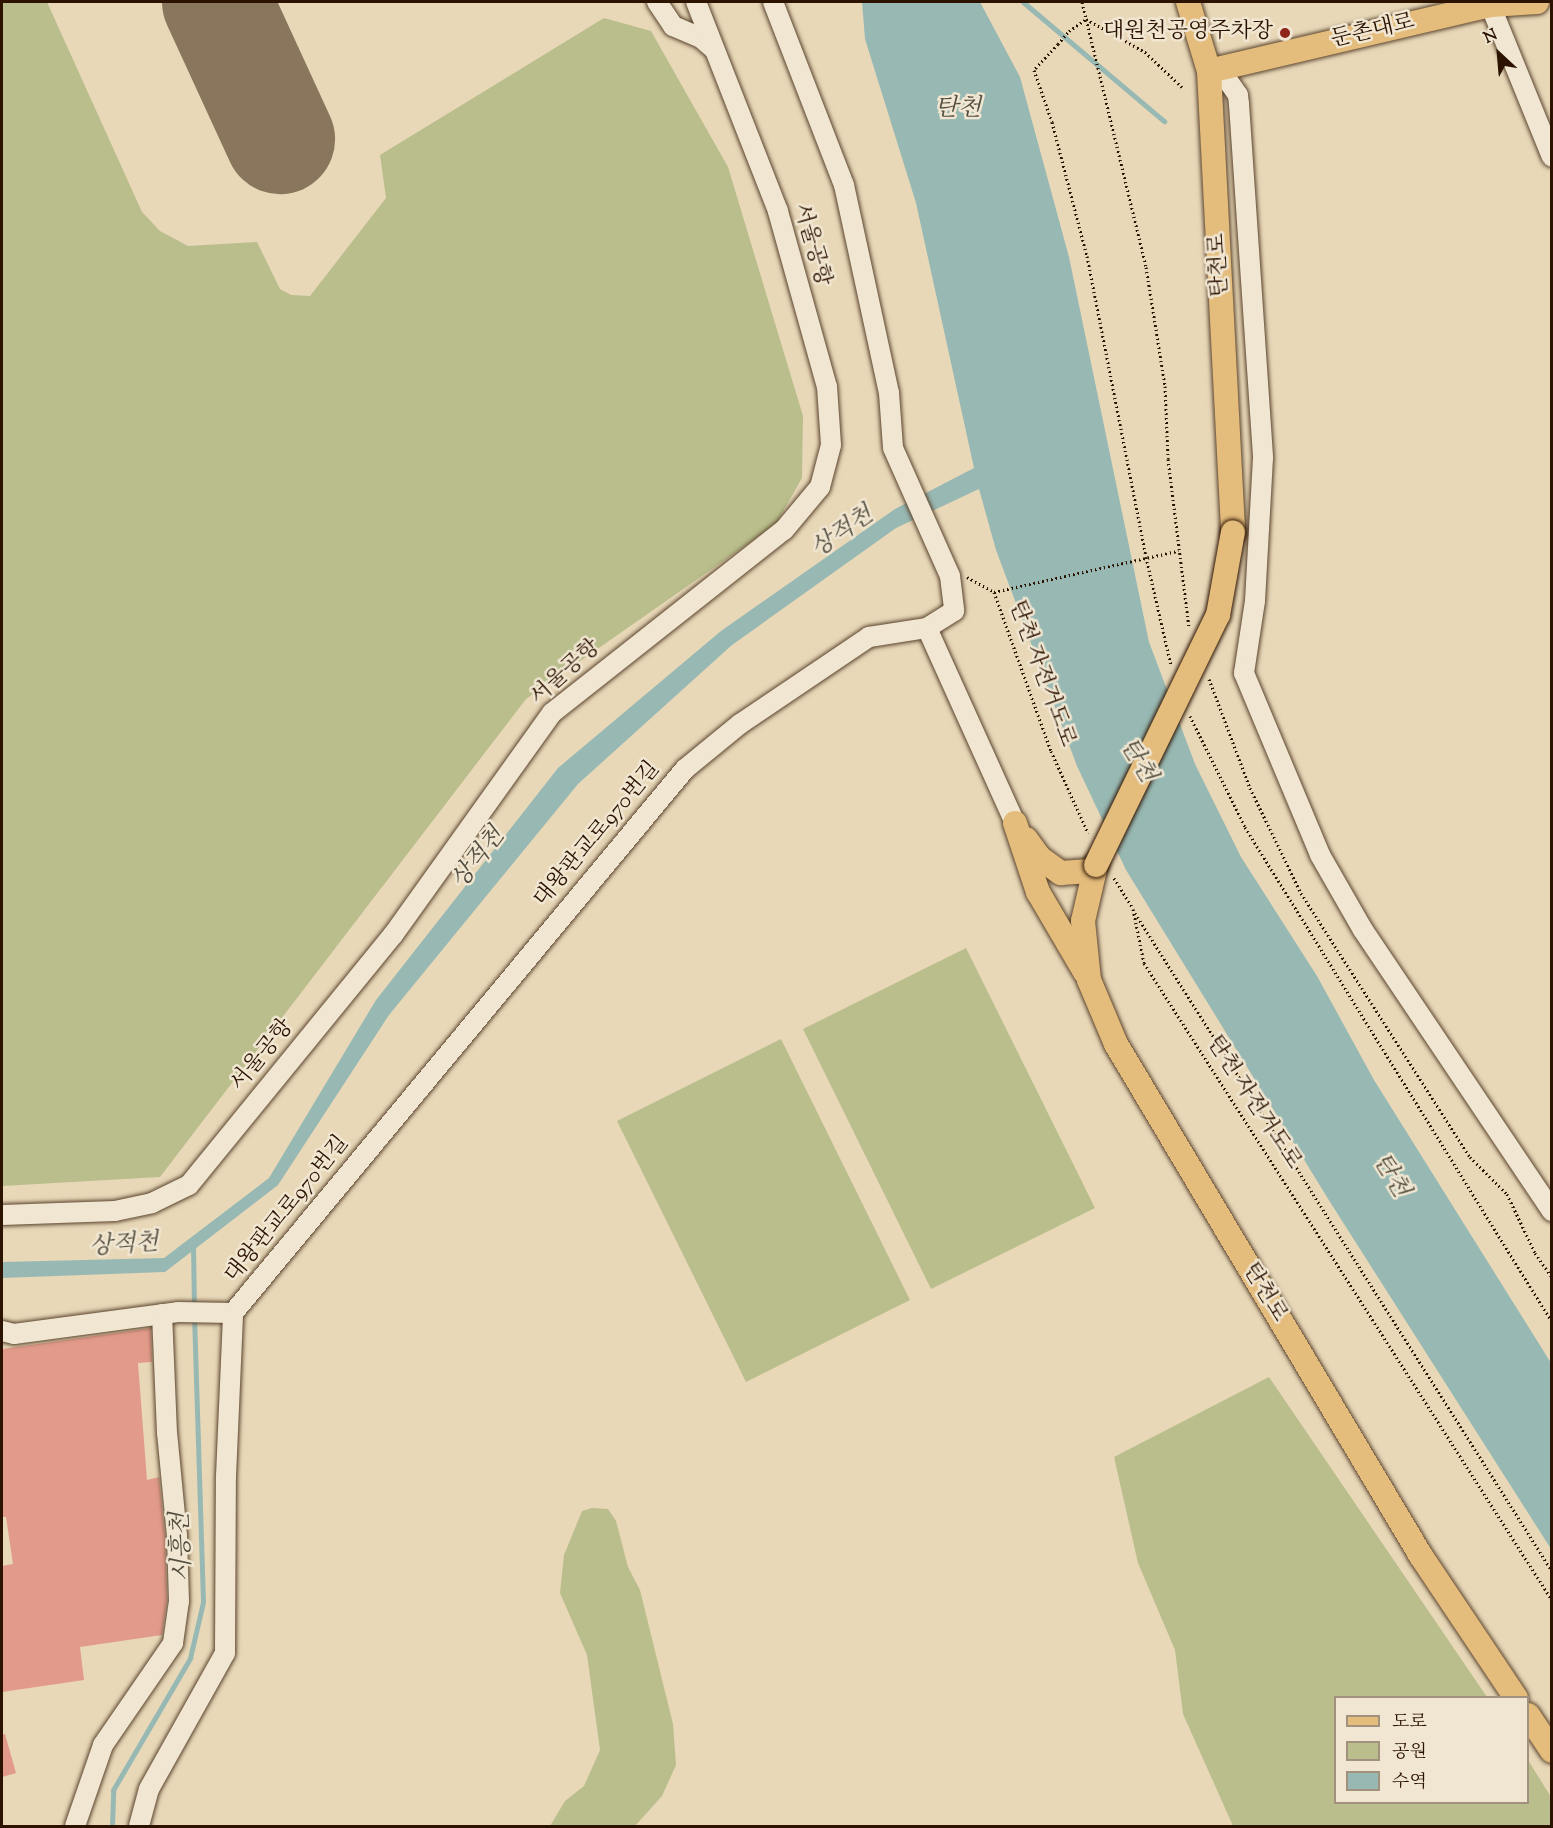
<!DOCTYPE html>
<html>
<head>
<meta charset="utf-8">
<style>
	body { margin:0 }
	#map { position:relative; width:1553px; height:1828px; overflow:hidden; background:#e8d8b8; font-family:"Sorts Mill Goudy","Noto Serif KR",serif }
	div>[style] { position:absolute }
	.green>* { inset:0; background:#babe8c }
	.water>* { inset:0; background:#98b9b3 }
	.stream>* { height:5px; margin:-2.5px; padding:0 2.5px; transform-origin:2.5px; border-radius:2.5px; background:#98b9b3 }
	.runway>* { height:110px; margin:-55px; padding:0 55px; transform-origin:55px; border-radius:55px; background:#8a765c }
	.building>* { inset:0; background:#e29b8a }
	.path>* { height:3px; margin-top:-1.5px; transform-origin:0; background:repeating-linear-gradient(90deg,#2c1300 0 1.5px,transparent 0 4.5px) }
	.roads { filter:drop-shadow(0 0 2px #5b442e) drop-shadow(0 0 2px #5b442e) }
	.minor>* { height:20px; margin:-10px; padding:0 10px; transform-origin:10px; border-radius:10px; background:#f0e6d1 }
	.major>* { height:24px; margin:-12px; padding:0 12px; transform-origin:12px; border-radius:12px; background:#e4bc7c }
	.path-bridge>* { height:3px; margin-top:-1.5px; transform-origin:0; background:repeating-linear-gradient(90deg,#2c1300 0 1.5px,transparent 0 4.5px) }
	.bridges { filter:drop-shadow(0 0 2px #2c1300) drop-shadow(0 0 2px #2c1300) }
	.major-bridge>* { height:24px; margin:-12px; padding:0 12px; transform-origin:12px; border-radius:12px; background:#e4bc7c }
	.dots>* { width:16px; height:16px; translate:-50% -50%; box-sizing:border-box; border:3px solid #f0e6d1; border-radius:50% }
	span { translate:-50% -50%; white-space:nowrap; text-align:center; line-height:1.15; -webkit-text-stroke:5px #f0e6d1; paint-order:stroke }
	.street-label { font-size:22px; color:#2c1300 }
	.poi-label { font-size:22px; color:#2c1300 }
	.right { translate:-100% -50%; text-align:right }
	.water-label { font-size:24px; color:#524d3f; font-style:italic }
	.frame { position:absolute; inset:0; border:3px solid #2c1300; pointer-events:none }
	.legend { position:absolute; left:1334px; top:1696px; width:195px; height:108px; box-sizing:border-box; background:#f0e6d1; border:2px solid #a2927d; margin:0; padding:8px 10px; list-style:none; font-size:18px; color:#2c1300 }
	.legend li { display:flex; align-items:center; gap:12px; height:30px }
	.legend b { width:30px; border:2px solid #a2927d }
	.north { position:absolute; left:1469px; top:24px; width:60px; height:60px; -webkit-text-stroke:4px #f0e6d1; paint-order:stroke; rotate:334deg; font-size:16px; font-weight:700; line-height:24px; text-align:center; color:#2c1300 }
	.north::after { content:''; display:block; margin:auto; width:21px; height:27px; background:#2c1300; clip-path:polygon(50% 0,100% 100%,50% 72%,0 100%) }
</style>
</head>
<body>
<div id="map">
	<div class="green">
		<div style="clip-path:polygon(2px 2px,47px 2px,142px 212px,160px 231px,188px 246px,257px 242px,280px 289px,291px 295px,310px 296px,386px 198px,380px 155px,604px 18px,651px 31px,728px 167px,803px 416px,802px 478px,776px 524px,526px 699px,160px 1177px,2px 1186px)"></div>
		<div style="clip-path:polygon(966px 948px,1095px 1208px,931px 1289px,803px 1029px)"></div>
		<div style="clip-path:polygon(781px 1039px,910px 1300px,746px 1382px,617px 1121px)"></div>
		<div style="clip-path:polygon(1269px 1377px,1487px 1697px,1336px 1698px,1336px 1802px,1528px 1802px,1528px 1760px,1551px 1797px,1551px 1826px,1233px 1826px,1183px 1714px,1175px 1650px,1138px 1563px,1114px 1457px)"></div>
		<div style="clip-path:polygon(592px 1508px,608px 1509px,616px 1521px,628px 1567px,640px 1590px,673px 1724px,676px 1765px,662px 1796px,635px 1826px,550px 1826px,565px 1801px,584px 1786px,600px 1750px,587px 1655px,560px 1593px,564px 1555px,582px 1511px)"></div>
	</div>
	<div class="water">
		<div style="clip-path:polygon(862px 2px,980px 2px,1020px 77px,1069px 257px,1149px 642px,1195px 764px,1241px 857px,1317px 976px,1374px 1080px,1551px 1363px,1551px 1549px,1330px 1202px,1126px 870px,1077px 766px,996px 550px,979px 489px,896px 528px,732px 645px,578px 784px,389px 1015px,278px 1185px,165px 1272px,2px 1278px,2px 1262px,164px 1258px,269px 1178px,376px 1000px,558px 768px,721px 631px,895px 509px,974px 468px,916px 203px,865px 39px)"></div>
	</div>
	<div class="stream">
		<div style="left:1023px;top:2px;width:185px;rotate:40.2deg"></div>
		<div style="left:193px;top:1245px;width:62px;rotate:89.1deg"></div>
		<div style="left:112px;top:1826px;width:36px;rotate:-88deg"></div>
		<div style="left:113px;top:1790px;width:153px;rotate:-59.7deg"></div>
		<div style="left:190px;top:1658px;width:57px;rotate:-76.9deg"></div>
		<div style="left:203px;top:1602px;width:285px;rotate:-91.8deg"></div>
	</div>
	<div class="runway">
		<div style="left:217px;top:2px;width:151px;rotate:65.3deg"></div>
	</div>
	<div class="building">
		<div style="clip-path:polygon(151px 1328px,152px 1362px,138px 1363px,147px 1480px,159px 1477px,165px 1537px,167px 1600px,162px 1635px,80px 1647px,84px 1680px,2px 1692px,2px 1566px,13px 1564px,6px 1517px,2px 1517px,2px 1349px)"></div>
		<div style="clip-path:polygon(5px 1734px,16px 1773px,2px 1777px,2px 1735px)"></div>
	</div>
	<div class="path">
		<div style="left:1082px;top:2px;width:273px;rotate:76.4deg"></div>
		<div style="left:1146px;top:267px;width:121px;rotate:80.9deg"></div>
		<div style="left:1165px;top:386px;width:73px;rotate:87.6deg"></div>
		<div style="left:1168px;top:459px;width:170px;rotate:82.9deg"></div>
		<div style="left:1086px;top:19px;width:68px;rotate:29.2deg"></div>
		<div style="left:1145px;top:52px;width:51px;rotate:43.4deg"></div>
		<div style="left:1069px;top:31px;width:21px;rotate:-35deg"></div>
		<div style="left:1058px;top:44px;width:35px;rotate:133deg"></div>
		<div style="left:1034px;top:70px;width:55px;rotate:70.9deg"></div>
		<div style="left:1052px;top:122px;width:138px;rotate:75.4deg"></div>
		<div style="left:1087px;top:256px;width:307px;rotate:78.9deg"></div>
		<div style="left:1146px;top:557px;width:111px;rotate:77deg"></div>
		<div style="left:967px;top:577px;width:31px;rotate:29deg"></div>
		<div style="left:994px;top:592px;width:169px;rotate:70.3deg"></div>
		<div style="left:1051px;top:751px;width:90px;rotate:65.7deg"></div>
		<div style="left:994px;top:592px;width:189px;rotate:-12.6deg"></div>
		<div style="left:1209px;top:679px;width:116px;rotate:69.4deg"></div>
		<div style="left:1250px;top:788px;width:117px;rotate:64.1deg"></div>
		<div style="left:1301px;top:893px;width:313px;rotate:57.4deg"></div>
		<div style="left:1470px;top:1157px;width:52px;rotate:45deg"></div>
		<div style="left:1507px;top:1194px;width:65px;rotate:64.6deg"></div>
		<div style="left:1535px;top:1253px;width:29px;rotate:55deg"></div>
		<div style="left:1190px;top:716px;width:124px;rotate:63.6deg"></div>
		<div style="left:1245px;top:827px;width:582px;rotate:58.19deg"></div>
		<div style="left:1114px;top:878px;width:36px;rotate:58deg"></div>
		<div style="left:1133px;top:909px;width:55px;rotate:78.5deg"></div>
		<div style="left:1144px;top:963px;width:756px;rotate:57.36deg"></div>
		<div style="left:1135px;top:913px;width:779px;rotate:57.64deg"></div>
	</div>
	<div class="roads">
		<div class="minor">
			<div style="left:657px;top:2px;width:29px;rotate:56deg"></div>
			<div style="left:673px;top:26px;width:30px;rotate:23deg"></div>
			<div style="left:701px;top:38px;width:18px;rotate:41deg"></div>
			<div style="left:773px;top:2px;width:196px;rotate:68.8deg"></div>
			<div style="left:844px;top:185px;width:213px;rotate:77.8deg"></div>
			<div style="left:889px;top:393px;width:55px;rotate:85.8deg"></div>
			<div style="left:893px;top:448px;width:140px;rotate:66deg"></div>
			<div style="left:950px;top:576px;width:35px;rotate:83deg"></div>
			<div style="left:954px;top:611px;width:32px;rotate:148deg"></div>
			<div style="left:1489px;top:2px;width:167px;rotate:67.9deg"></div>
			<div style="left:1219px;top:68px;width:33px;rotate:55deg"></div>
			<div style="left:1238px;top:95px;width:9px;rotate:84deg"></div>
			<div style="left:1239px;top:104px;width:355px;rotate:86.1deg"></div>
			<div style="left:1263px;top:458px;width:143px;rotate:93.2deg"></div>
			<div style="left:1255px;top:601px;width:73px;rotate:98.7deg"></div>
			<div style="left:1244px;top:673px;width:197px;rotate:67.3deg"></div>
			<div style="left:1320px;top:855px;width:86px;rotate:60.2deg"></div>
			<div style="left:1363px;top:930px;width:339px;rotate:56.1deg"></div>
			<div style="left:2px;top:1215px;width:113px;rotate:-2deg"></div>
			<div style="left:115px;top:1211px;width:38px;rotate:-12deg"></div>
			<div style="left:152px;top:1203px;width:41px;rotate:-25.9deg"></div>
			<div style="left:189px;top:1185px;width:323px;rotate:-50.8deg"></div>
			<div style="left:393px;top:935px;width:273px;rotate:-54.4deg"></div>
			<div style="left:552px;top:713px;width:295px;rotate:-38.3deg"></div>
			<div style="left:784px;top:530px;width:56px;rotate:-50.1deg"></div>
			<div style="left:820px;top:487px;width:43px;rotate:-75.3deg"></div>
			<div style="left:831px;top:445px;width:58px;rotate:-93.9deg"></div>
			<div style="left:827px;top:387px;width:183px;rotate:-105.6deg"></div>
			<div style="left:778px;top:211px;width:225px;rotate:-111.4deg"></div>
			<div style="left:2px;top:1331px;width:12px;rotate:14deg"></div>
			<div style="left:14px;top:1334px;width:165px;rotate:-7.6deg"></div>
			<div style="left:178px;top:1312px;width:55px;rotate:1deg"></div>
			<div style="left:233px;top:1313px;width:707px;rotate:-50.28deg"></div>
			<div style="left:685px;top:769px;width:71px;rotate:-39.3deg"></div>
			<div style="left:740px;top:724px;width:156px;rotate:-34deg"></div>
			<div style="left:869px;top:637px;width:59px;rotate:-8.8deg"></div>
			<div style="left:927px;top:628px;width:214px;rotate:65.7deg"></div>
			<div style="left:75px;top:1826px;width:86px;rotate:-70.9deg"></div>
			<div style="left:103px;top:1745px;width:124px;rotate:-55.5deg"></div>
			<div style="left:173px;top:1643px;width:42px;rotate:-81.9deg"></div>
			<div style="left:179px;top:1601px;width:65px;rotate:-91.8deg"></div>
			<div style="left:177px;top:1536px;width:103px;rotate:-95.5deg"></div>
			<div style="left:167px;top:1433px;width:119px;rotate:-92.4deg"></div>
			<div style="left:139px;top:1826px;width:38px;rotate:-75deg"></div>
			<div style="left:149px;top:1789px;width:156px;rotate:-60.8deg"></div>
			<div style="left:225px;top:1653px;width:177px;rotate:-89.7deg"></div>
			<div style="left:226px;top:1476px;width:163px;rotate:-87.5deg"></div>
		</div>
		<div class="major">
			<div style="left:1188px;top:2px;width:72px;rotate:73.1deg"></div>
			<div style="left:1209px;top:71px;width:462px;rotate:87deg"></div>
			<div style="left:1209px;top:71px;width:290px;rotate:-13.2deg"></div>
			<div style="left:1491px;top:5px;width:46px;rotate:-3.7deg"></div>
			<div style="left:1015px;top:823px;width:73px;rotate:71.6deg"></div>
			<div style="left:1038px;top:892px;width:93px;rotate:59.6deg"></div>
			<div style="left:1026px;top:839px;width:24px;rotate:54deg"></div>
			<div style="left:1040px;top:858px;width:26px;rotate:36deg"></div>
			<div style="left:1061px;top:873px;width:32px;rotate:-4deg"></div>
			<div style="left:1096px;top:865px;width:57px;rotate:103.1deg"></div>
			<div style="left:1083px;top:921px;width:59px;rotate:84.2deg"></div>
			<div style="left:1089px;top:980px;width:69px;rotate:67.1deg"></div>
			<div style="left:1116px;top:1044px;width:596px;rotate:59.22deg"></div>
			<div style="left:1421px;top:1556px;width:171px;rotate:56.2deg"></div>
			<div style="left:1528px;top:1715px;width:43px;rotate:56.3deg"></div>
		</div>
	</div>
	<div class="path-bridge">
		<div style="left:1058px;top:44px;width:17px;rotate:-50deg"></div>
	</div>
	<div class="bridges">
		<div class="major-bridge">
			<div style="left:1096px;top:865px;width:278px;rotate:-64deg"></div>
			<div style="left:1218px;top:615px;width:84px;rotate:-79.8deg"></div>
		</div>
	</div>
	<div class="dots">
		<div style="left:1285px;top:33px;background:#8f2418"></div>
	</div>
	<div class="street-label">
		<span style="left:1373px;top:32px;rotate:-13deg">둔촌대로</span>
		<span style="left:811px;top:245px;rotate:74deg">서울공항</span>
		<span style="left:1220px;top:265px;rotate:-93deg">탄천로</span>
		<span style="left:566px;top:673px;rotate:-42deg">서울공항</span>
		<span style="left:1041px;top:674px;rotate:70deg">탄천 자전거도로</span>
		<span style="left:598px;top:835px;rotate:-50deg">대왕판교로970번길</span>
		<span style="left:263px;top:1056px;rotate:-51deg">서울공항</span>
		<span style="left:1253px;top:1103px;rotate:57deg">탄천 자전거도로</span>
		<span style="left:288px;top:1210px;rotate:-51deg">대왕판교로970번길</span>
		<span style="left:1264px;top:1293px;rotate:59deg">탄천로</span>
	</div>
	<div class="poi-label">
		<span class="right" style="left:1273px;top:33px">대원천공영주차장</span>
	</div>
	<div class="water-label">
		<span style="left:958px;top:110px">탄천</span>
		<span style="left:843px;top:533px;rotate:-35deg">상적천</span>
		<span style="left:1137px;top:761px;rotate:59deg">탄천</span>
		<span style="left:479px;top:859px;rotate:-52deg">상적천</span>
		<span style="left:1390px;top:1176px;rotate:59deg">탄천</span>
		<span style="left:124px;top:1246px;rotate:-4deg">상적천</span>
		<span style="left:183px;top:1547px;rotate:-92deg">시흥천</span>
	</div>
	<div class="frame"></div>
	<ul class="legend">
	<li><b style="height:8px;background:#e4bc7c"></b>도로</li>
	<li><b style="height:16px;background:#babe8c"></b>공원</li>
	<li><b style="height:16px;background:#98b9b3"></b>수역</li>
	</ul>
	<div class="north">N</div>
</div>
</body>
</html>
